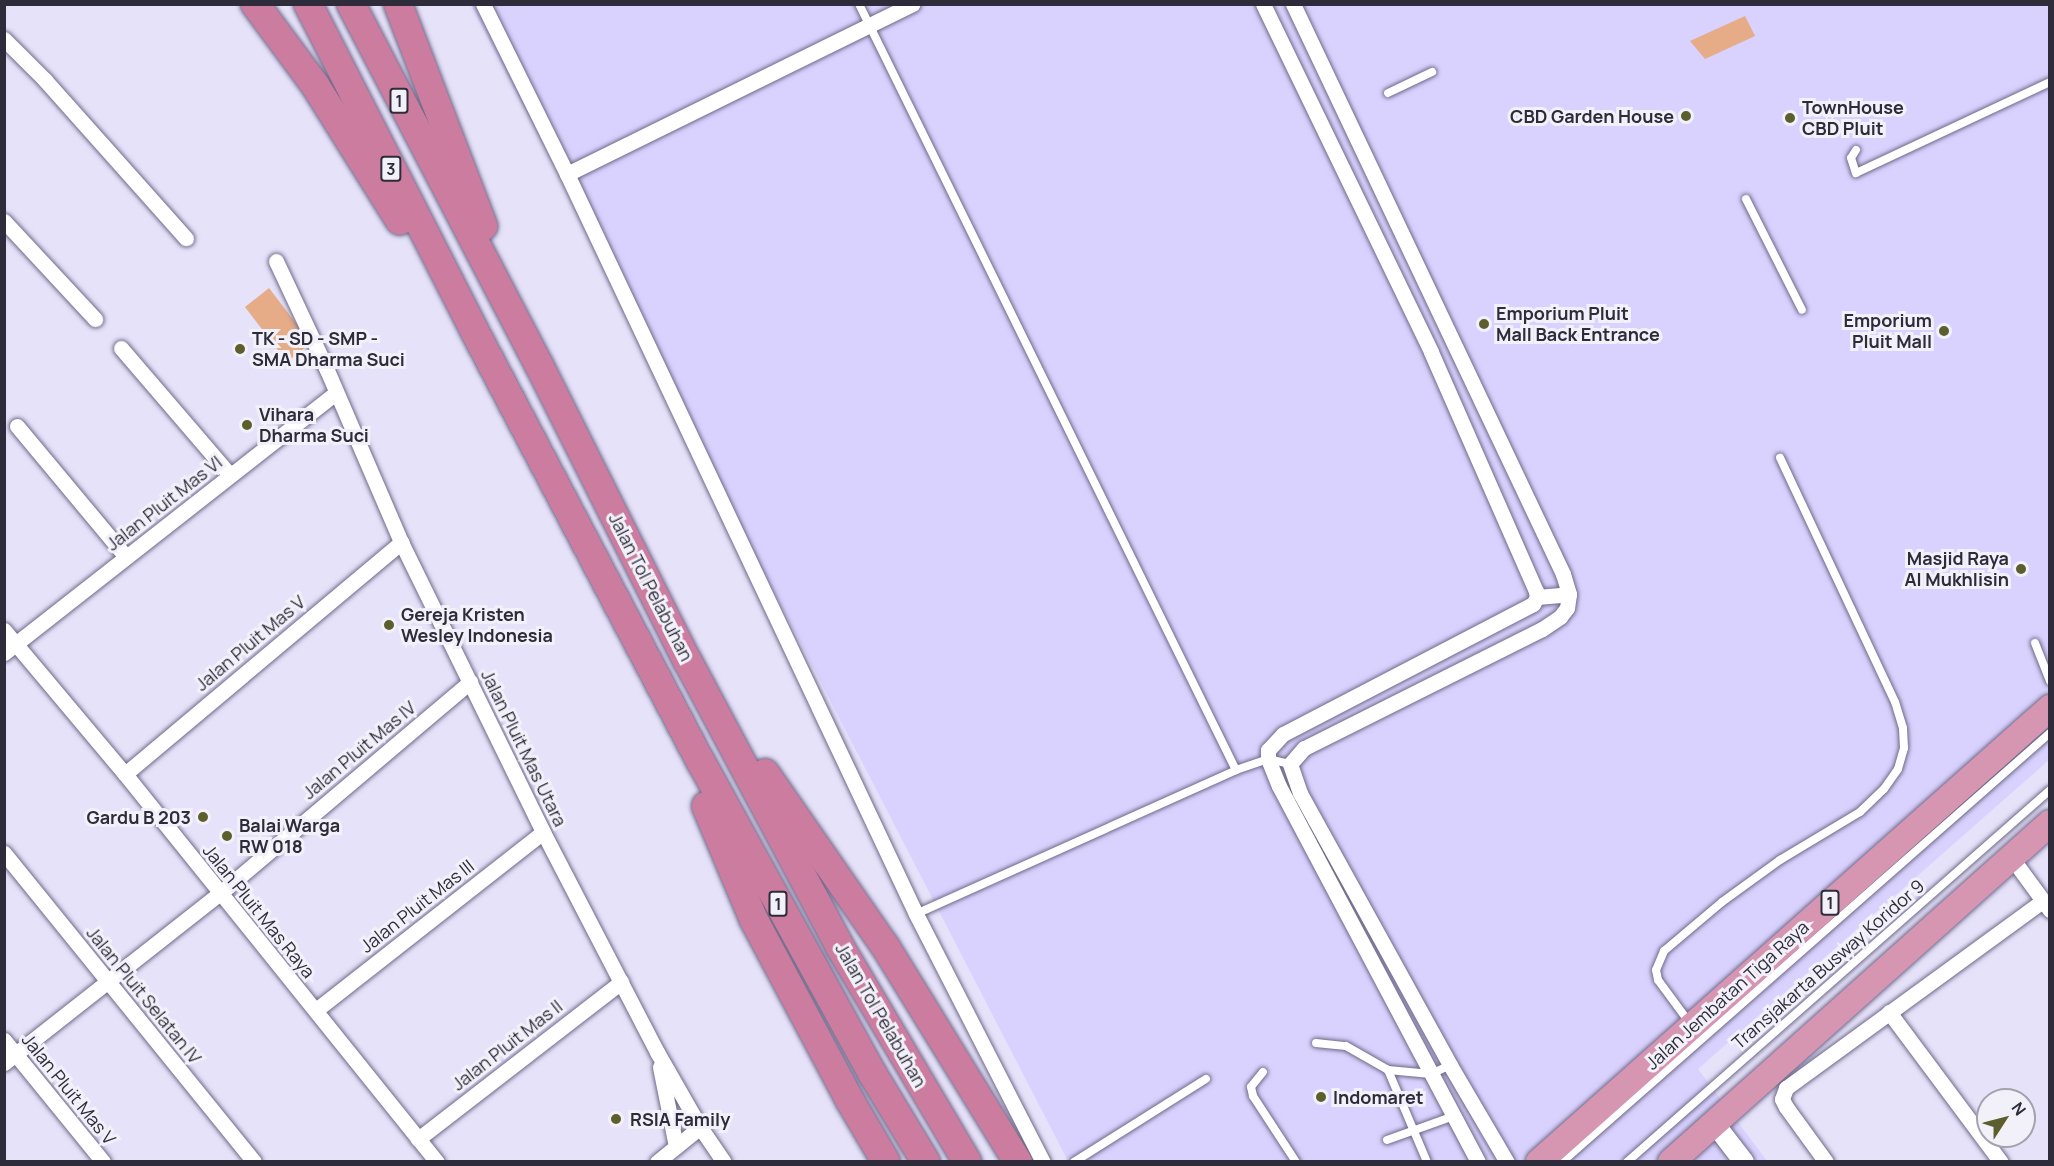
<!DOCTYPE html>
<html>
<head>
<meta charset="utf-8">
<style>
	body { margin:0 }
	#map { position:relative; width:2054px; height:1166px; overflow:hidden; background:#e5e2f9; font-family:Manrope,sans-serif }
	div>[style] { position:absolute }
	.built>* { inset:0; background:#d9d2fe }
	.green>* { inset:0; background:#e6ab87 }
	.roads { filter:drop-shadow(0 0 2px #6f698a) drop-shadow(0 0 2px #6f698a) }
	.service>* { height:8px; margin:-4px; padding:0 4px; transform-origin:4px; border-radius:4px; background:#fff }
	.minor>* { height:15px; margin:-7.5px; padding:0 7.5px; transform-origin:7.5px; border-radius:7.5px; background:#fff }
	.tertiary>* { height:20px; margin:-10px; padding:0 10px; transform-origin:10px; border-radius:10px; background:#fff }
	.trunk>* { height:26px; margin:-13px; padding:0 13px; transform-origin:13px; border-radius:13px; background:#d696b2 }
	.motorway>* { height:28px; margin:-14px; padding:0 14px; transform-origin:14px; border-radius:14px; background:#cc7c9f }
	.dots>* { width:16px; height:16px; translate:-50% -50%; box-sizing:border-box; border:3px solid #f2f1f9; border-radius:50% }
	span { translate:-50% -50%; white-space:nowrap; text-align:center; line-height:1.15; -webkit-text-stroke:6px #f2f1f9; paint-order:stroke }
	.shield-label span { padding:2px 4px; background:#f2f1f9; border:2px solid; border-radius:4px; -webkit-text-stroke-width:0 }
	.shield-label { font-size:16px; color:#2e2c3a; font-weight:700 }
	.poi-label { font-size:18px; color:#2e2c3a; font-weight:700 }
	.left { translate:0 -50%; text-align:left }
	.right { translate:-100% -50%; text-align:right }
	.street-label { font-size:18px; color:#2e2c3a }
	.frame { position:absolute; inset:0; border:6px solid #2e2c3a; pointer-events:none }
	.north { position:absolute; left:1976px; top:1088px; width:60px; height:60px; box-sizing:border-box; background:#f2f1f9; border:2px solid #a4a2ad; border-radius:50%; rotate:54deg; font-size:16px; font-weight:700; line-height:24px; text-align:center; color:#2e2c3a }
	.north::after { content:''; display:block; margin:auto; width:21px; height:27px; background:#5c5f2d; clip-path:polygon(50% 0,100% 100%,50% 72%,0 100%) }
</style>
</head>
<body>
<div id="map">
	<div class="built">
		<div style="clip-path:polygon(471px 5px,2049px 5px,2049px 760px,1698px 1069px,1767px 1161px,1068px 1161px)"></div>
	</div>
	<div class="green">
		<div style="clip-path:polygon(1745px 16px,1755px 36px,1705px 59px,1690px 41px)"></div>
		<div style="clip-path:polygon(269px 288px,311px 343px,287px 362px,245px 307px)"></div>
	</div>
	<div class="roads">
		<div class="service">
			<div style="left:859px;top:4px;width:854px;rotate:63.8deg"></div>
			<div style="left:1388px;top:93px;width:49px;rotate:-25.5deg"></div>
			<div style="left:1856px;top:150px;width:9px;rotate:122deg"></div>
			<div style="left:1851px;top:158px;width:16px;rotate:72deg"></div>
			<div style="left:1856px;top:173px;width:214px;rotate:-25.1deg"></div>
			<div style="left:1746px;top:199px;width:124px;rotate:63.2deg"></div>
			<div style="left:2035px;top:643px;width:41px;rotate:68.5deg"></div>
			<div style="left:916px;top:914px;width:351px;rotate:-24.2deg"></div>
			<div style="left:1236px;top:770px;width:34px;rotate:-19deg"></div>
			<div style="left:1268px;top:759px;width:23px;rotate:13deg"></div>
			<div style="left:1689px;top:1022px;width:52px;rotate:-126.4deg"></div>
			<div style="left:1658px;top:980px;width:10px;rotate:-101deg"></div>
			<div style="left:1656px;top:970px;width:21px;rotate:-67deg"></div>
			<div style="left:1664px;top:951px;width:76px;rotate:-40.2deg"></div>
			<div style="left:1722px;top:902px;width:72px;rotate:-35.9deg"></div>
			<div style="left:1780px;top:860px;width:93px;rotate:-31deg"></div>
			<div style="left:1860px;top:812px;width:33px;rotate:-44deg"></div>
			<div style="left:1884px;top:789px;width:24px;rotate:-55deg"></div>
			<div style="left:1898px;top:769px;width:22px;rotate:-74deg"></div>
			<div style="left:1904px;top:748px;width:20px;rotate:-93deg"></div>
			<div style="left:1903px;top:728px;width:27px;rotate:-107deg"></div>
			<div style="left:1895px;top:702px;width:270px;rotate:-115.2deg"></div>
			<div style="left:1316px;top:1043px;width:30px;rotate:6deg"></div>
			<div style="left:1346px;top:1046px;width:48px;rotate:29.7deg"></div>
			<div style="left:1388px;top:1070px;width:43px;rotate:5.3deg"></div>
			<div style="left:1431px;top:1074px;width:21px;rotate:-25deg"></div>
			<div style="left:1388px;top:1070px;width:100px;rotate:67deg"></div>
			<div style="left:1263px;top:1072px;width:19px;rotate:129deg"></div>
			<div style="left:1251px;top:1087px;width:9px;rotate:77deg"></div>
			<div style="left:1253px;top:1096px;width:79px;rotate:56.9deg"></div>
			<div style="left:1387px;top:1140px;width:71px;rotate:-19.7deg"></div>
			<div style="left:1074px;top:1162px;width:156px;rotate:-32.2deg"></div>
			<div style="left:1562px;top:1162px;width:650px;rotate:-41.32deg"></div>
			<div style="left:1627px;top:1162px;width:563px;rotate:-41.33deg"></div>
		</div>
		<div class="minor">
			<div style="left:483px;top:4px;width:190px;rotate:63.7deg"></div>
			<div style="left:567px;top:174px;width:818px;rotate:64.75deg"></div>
			<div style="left:916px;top:914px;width:279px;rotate:62.9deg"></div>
			<div style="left:1263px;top:4px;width:386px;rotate:64.2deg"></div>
			<div style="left:1431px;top:352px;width:261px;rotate:66.3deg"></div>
			<div style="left:1536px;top:591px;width:6px;rotate:81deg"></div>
			<div style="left:1537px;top:597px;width:8px;rotate:120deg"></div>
			<div style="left:1533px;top:604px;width:282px;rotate:152.5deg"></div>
			<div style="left:1283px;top:734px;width:22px;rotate:133deg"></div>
			<div style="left:1268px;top:750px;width:9px;rotate:90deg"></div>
			<div style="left:1268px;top:759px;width:29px;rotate:68deg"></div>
			<div style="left:1279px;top:786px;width:425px;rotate:62.1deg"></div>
			<div style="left:1293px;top:4px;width:631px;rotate:64.65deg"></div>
			<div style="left:1563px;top:574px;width:21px;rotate:73deg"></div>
			<div style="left:1569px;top:594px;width:14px;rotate:98deg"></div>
			<div style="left:1567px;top:608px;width:11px;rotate:128deg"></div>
			<div style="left:1560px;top:617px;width:22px;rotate:146deg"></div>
			<div style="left:1542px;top:629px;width:266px;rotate:153.4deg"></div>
			<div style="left:1304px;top:748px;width:21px;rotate:131deg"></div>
			<div style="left:1290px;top:764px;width:31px;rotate:71deg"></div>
			<div style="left:1300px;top:793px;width:311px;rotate:61.1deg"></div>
			<div style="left:1450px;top:1065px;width:113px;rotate:59.6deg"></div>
			<div style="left:4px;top:39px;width:58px;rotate:45deg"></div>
			<div style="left:45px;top:80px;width:212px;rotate:48.3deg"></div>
			<div style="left:567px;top:174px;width:385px;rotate:-26.2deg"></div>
			<div style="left:4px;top:221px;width:134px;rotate:47.1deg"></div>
			<div style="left:276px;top:261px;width:120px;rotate:64.9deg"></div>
			<div style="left:327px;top:370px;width:187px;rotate:66.7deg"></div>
			<div style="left:401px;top:542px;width:323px;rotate:63.9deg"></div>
			<div style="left:543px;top:832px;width:248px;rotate:62.6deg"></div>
			<div style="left:657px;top:1052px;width:86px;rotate:60.2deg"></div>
			<div style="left:700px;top:1127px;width:42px;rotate:55.6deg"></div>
			<div style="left:121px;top:348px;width:167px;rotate:49.4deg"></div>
			<div style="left:17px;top:426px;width:170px;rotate:50.2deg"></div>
			<div style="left:1537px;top:597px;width:32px;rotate:-5deg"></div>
			<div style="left:4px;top:630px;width:188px;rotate:50deg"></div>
			<div style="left:125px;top:774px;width:498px;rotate:51.2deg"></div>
			<div style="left:4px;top:653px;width:422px;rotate:-38.1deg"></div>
			<div style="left:125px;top:774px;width:361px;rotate:-40deg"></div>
			<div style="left:4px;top:853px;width:397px;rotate:51deg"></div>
			<div style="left:2011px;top:857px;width:66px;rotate:53.7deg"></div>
			<div style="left:316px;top:1010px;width:288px;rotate:-38.1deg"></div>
			<div style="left:1889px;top:1012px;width:187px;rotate:53.3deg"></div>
			<div style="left:4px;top:1040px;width:157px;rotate:50.9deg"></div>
			<div style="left:4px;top:1063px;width:273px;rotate:-38.2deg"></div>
			<div style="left:219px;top:894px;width:329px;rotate:-40.2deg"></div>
			<div style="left:660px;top:1067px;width:81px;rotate:78.6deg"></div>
			<div style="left:418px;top:1139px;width:257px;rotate:-37.7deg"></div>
			<div style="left:657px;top:1162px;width:55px;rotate:-39.1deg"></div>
			<div style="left:1826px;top:1162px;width:68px;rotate:-126deg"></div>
			<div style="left:1786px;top:1107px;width:9px;rotate:-117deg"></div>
			<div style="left:1782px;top:1099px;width:12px;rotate:-70deg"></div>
			<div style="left:1786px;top:1088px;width:317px;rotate:-36.1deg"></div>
		</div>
		<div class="tertiary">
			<div style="left:1714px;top:1123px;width:49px;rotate:52.4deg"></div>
		</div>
		<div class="trunk">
			<div style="left:1539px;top:1162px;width:684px;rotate:-41.62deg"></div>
			<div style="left:1671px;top:1162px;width:508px;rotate:-41.81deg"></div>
		</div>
		<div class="motorway">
			<div style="left:255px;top:4px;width:101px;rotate:53.5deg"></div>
			<div style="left:315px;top:85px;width:160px;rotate:58deg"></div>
			<div style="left:308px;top:4px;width:368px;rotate:63deg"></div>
			<div style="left:475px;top:332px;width:486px;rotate:62.3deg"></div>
			<div style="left:701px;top:762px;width:355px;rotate:61.2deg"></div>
			<div style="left:872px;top:1073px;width:104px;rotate:58.8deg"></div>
			<div style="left:351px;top:4px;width:409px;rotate:62.5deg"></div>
			<div style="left:540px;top:367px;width:328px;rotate:63.4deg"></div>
			<div style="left:687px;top:660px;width:325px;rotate:61.9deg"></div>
			<div style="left:840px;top:947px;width:250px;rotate:59.4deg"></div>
			<div style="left:398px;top:4px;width:238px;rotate:69deg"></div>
			<div style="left:765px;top:773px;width:211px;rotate:55.3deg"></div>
			<div style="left:885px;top:946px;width:254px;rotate:58.4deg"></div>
			<div style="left:706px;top:806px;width:124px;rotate:67.2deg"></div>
			<div style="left:754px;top:920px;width:203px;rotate:62deg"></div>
			<div style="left:849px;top:1099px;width:73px;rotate:59.6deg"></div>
		</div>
	</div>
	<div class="dots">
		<div style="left:1686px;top:116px;background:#5c5f2d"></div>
		<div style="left:1790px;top:118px;background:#5c5f2d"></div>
		<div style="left:1484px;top:324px;background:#5c5f2d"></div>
		<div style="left:1944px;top:331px;background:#5c5f2d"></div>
		<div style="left:240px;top:349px;background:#5c5f2d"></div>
		<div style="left:247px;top:425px;background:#5c5f2d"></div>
		<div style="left:2021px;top:569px;background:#5c5f2d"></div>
		<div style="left:389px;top:625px;background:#5c5f2d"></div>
		<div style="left:203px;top:817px;background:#5c5f2d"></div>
		<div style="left:227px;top:836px;background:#5c5f2d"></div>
		<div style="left:1321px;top:1097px;background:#5c5f2d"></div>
		<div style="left:616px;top:1119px;background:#5c5f2d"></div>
	</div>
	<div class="shield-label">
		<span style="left:399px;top:101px">1</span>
		<span style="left:391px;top:169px">3</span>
		<span style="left:1830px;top:903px">1</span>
		<span style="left:778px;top:904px">1</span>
	</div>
	<div class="poi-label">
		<span class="left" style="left:1802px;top:118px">TownHouse<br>CBD Pluit</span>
		<span class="right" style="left:1674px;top:116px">CBD Garden House</span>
		<span class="left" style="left:1496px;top:324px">Emporium Pluit<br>Mall Back Entrance</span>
		<span class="right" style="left:1932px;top:331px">Emporium<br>Pluit Mall</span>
		<span class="left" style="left:252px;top:349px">TK - SD - SMP -<br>SMA Dharma Suci</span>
		<span class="left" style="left:259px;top:425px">Vihara<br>Dharma Suci</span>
		<span class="right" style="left:2009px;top:569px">Masjid Raya<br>Al Mukhlisin</span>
		<span class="left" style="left:401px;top:625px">Gereja Kristen<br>Wesley Indonesia</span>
		<span class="right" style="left:191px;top:817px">Gardu B 203</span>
		<span class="left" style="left:239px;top:836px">Balai Warga<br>RW 018</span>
		<span class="left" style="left:1333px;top:1097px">Indomaret</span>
		<span class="left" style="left:630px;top:1119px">RSIA Family</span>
	</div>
	<div class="street-label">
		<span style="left:164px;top:503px;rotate:-38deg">Jalan Pluit Mas VI</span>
		<span style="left:651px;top:587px;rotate:63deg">Jalan Tol Pelabuhan</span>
		<span style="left:250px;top:643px;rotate:-40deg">Jalan Pluit Mas V</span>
		<span style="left:524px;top:748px;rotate:64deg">Jalan Pluit Mas Utara</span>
		<span style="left:359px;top:750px;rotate:-40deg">Jalan Pluit Mas IV</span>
		<span style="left:417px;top:906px;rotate:-38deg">Jalan Pluit Mas III</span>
		<span style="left:259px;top:911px;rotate:51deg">Jalan Pluit Mas Raya</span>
		<span style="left:1828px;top:964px;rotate:-41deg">Transjakarta Busway Koridor 9</span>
		<span style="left:144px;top:995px;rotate:51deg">Jalan Pluit Selatan IV</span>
		<span style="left:1727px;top:995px;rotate:-42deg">Jalan Jembatan Tiga Raya</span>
		<span style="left:881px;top:1015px;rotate:60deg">Jalan Tol Pelabuhan</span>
		<span style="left:507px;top:1045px;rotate:-38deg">Jalan Pluit Mas II</span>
		<span style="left:69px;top:1089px;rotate:51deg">Jalan Pluit Mas V</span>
	</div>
	<div class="frame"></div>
	<div class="north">N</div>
</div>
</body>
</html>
